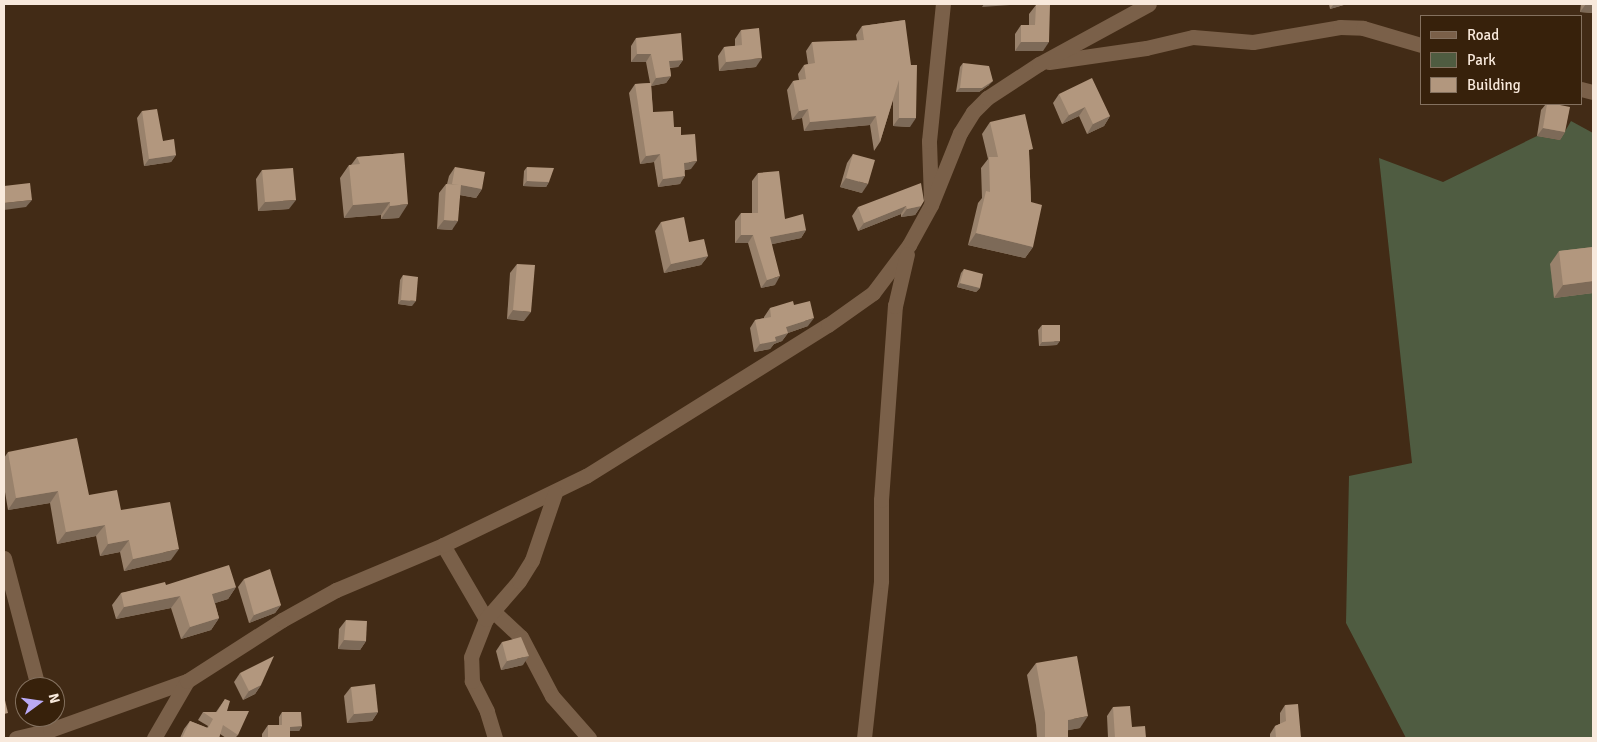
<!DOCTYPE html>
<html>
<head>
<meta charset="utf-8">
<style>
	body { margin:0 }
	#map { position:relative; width:1597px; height:742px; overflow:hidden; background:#422b16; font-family:Signika,sans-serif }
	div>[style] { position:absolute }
	.green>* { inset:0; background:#4f5c41 }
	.street>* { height:15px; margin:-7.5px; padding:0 7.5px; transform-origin:7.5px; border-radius:7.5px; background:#7a6049 }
	.wall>* { inset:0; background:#99826c }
	.shaded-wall>* { inset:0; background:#7d6a58 }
	.building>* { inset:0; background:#b2977e }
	span { translate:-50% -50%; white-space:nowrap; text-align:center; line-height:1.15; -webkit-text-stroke:5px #37210b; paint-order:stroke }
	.frame { position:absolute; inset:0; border:5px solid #f8e9dc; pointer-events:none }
	.legend { position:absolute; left:1420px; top:15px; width:162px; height:90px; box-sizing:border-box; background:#37210b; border:1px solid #84715f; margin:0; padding:6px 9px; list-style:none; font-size:15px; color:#f8e9dc }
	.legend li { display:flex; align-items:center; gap:10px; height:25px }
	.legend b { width:25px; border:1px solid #84715f }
	.north { position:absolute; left:15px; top:677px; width:50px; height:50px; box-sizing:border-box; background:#37210b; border:1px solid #84715f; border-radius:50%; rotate:76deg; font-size:14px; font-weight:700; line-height:20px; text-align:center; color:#f8e9dc }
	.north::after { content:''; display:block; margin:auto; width:18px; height:22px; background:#baaaf6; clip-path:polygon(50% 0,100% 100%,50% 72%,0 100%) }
</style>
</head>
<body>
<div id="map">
	<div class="green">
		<div style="clip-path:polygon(1571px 121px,1593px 133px,1593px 738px,1406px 738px,1346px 623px,1349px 476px,1412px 463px,1379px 158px,1443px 182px,1537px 136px,1560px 140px)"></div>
	</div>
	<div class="street">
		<div style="left:1049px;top:62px;width:98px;rotate:-8.2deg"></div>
		<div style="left:1146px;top:48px;width:48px;rotate:-13.2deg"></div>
		<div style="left:1193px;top:37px;width:60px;rotate:4.8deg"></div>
		<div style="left:1253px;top:42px;width:88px;rotate:-9.8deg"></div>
		<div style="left:1340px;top:27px;width:23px;rotate:2deg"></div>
		<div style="left:1363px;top:28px;width:60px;rotate:16.3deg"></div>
		<div style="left:1581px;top:89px;width:12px;rotate:14deg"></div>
		<div style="left:931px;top:199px;width:58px;rotate:-92deg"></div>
		<div style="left:929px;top:141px;width:138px;rotate:-84.2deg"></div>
		<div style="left:443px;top:545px;width:86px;rotate:59.8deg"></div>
		<div style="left:4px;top:558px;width:133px;rotate:75.2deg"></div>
		<div style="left:493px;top:611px;width:38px;rotate:43deg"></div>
		<div style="left:521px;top:637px;width:67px;rotate:62.3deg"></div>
		<div style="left:552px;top:696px;width:56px;rotate:48.6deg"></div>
		<div style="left:16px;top:738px;width:35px;rotate:-13deg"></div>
		<div style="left:50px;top:730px;width:145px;rotate:-19.7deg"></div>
		<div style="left:154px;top:738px;width:66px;rotate:-59.9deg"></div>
		<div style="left:187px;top:681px;width:113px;rotate:-32.7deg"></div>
		<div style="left:282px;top:620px;width:62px;rotate:-29.1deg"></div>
		<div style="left:336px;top:590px;width:116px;rotate:-22.8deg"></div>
		<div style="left:443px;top:545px;width:159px;rotate:-25.8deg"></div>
		<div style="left:586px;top:476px;width:285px;rotate:-32deg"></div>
		<div style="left:828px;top:325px;width:55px;rotate:-35.4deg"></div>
		<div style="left:873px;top:293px;width:60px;rotate:-53.1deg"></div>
		<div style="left:909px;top:245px;width:46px;rotate:-61.2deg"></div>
		<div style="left:931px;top:205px;width:78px;rotate:-68.1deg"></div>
		<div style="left:960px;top:133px;width:25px;rotate:-58deg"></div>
		<div style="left:973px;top:112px;width:20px;rotate:-45deg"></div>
		<div style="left:987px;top:98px;width:62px;rotate:-33.2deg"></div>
		<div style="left:1039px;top:64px;width:125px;rotate:-28.6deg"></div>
		<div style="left:495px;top:738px;width:28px;rotate:-107deg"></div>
		<div style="left:487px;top:711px;width:34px;rotate:-117deg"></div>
		<div style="left:472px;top:681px;width:24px;rotate:-92deg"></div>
		<div style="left:471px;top:657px;width:41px;rotate:-68.5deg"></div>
		<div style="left:486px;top:619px;width:50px;rotate:-49deg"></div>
		<div style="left:519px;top:581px;width:25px;rotate:-58deg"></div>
		<div style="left:532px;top:560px;width:71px;rotate:-71.1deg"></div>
		<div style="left:864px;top:738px;width:158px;rotate:-83.8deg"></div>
		<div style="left:881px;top:581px;width:81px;rotate:-90deg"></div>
		<div style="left:881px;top:500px;width:195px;rotate:-85.9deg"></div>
		<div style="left:895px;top:306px;width:53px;rotate:-77deg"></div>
	</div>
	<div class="wall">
		<div style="clip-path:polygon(1329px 4px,1347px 4px,1330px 9px)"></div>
		<div style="clip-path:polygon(1581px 4px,1593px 4px,1593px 13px,1580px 12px)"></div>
		<div style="clip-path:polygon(1036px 5px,1043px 51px,1015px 51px,1015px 34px,1021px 25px,1029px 25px,1029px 14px)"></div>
		<div style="clip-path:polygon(905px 20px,910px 127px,893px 126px,893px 100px,880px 142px,874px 151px,870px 125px,804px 131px,802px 118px,792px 120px,787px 90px,793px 81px,799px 80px,798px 74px,804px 65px,808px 64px,806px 51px,812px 42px,857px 41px,856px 35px,862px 26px)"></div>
		<div style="clip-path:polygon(741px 30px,756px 67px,719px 71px,718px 56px,724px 47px,735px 46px,735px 39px)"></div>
		<div style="clip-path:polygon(636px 38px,683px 60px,678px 67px,670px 68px,671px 76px,666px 83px,651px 86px,653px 112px,674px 127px,681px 135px,691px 169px,685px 170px,680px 184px,658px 187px,654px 162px,640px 164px,629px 93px,635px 84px,650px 83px,646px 62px,631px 62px,631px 46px)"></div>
		<div style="clip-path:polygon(963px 63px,989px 85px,979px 92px,956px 92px,960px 67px)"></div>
		<div style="clip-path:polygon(1059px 94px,1110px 116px,1104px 126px,1087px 134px,1079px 116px,1062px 124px,1053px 103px)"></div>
		<div style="clip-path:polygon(1546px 104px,1555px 104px,1565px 132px,1560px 140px,1537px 136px,1541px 110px)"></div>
		<div style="clip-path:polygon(142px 111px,163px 141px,176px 155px,171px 162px,144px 166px,137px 118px)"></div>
		<div style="clip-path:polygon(990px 122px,1029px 154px,1033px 247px,1025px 258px,968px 245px,978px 203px,982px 198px,981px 168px,988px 159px,982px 134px)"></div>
		<div style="clip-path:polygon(404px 153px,399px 218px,381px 219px,381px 215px,344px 218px,340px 178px,349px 165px,351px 165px,357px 157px)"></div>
		<div style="clip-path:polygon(853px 154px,862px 193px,840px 187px,847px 163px)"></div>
		<div style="clip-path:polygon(455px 167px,482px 189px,476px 198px,460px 195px,452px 230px,437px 229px,439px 193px,446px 184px,447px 184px,449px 176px)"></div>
		<div style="clip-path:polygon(527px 167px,549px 182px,546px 187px,523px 186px,524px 171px)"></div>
		<div style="clip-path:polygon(262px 170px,289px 209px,258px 211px,256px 179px)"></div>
		<div style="clip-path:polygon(758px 173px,785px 219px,806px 230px,801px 238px,772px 244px,775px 285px,761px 288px,748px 243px,735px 243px,735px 221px,741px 213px,752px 213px,752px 181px)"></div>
		<div style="clip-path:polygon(921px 206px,915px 215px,901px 217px,901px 214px,858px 231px,852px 216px,858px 207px)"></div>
		<div style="clip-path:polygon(661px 222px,708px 256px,701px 265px,664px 273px,655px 231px)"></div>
		<div style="clip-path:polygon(1593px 247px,1593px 293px,1554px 298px,1550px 264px,1559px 251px)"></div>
		<div style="clip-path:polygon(517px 264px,524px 321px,507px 319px,510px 273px)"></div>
		<div style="clip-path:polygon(964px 269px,980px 288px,976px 292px,957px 287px,961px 273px)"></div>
		<div style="clip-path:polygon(403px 275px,412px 306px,398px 304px,400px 280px)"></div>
		<div style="clip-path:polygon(794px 305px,808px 326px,788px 333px,782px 341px,774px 344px,770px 349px,754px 352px,750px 328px,755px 320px,764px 318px,764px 317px,770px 308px)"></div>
		<div style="clip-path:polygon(1042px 325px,1057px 345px,1039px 346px,1038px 330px)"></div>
		<div style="clip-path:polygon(8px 452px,89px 495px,121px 510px,171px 560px,124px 571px,120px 552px,100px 556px,96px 536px,57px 544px,50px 503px,8px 510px,4px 486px,4px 458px)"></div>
		<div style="clip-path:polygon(244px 579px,281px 605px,275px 613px,249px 623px,238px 587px)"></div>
		<div style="clip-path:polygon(166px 585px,236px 587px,228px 599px,215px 603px,219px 618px,211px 630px,181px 639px,171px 608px,116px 619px,112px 605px,121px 593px)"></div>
		<div style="clip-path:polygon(346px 620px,366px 641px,360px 650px,338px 649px,339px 629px)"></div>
		<div style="clip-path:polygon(502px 642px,523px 665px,501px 670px,496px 651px)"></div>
		<div style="clip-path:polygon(1036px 663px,1080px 728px,1068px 730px,1068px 738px,1037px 738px,1036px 725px,1027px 675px)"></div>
		<div style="clip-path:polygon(240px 673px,261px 685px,255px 694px,243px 700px,234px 682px)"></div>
		<div style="clip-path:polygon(351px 687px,378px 712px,372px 721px,347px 723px,344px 696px)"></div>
		<div style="clip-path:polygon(225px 699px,227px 711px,238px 735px,235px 738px,226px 738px,220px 734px,219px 738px,180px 738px,184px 729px,190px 721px,207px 728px,208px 726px,198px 720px,203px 712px,216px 712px)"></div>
		<div style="clip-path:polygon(1285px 705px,1301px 738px,1270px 738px,1270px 734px,1275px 726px,1280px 724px,1280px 713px)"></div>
		<div style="clip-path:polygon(1113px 707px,1132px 727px,1146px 738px,1108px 738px,1107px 716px)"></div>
		<div style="clip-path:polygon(282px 712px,302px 726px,299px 731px,290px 731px,290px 738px,262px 738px,262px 734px,268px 725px,279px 725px,279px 717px)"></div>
	</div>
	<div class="shaded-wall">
		<div style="clip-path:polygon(984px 4px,1011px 4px,1010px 5px,982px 7px)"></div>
		<div style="clip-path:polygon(1334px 4px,1347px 4px,1330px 9px)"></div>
		<div style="clip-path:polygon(1586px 4px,1593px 4px,1593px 13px,1580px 12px)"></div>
		<div style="clip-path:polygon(1021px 42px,1049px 42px,1043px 51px,1015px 51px)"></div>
		<div style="clip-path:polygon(637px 54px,651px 54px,646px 62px,631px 62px)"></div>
		<div style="clip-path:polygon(762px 58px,756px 67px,719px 71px,726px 62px)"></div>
		<div style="clip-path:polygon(683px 60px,678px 67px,663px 68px,669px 61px)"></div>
		<div style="clip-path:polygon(671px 76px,666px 83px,651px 86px,656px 78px)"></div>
		<div style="clip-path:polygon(993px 81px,989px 85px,979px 92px,956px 92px,960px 88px)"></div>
		<div style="clip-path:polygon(1085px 107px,1079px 116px,1062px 124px,1069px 115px)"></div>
		<div style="clip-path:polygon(808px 109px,802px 118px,792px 120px,799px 111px)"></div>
		<div style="clip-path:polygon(876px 116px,870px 125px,804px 131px,810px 122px)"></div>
		<div style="clip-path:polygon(1110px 116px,1104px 126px,1087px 134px,1093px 124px)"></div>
		<div style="clip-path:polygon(899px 118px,916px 118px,910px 127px,893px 126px)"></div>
		<div style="clip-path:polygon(1543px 128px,1565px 132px,1560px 140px,1537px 136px)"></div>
		<div style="clip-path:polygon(660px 154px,654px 162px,640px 164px,646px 156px)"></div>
		<div style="clip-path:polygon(176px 155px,171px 162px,144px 166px,149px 159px)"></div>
		<div style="clip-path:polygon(697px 161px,691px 169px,678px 171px,684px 163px)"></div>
		<div style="clip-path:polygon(685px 176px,680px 184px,658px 187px,663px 179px)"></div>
		<div style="clip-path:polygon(846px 178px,868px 184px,862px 193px,840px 187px)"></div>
		<div style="clip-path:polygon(527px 181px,549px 182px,546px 187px,523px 186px)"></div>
		<div style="clip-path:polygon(461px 185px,482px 189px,476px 198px,454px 194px)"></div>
		<div style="clip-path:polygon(32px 200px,26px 207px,4px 210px,4px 203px)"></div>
		<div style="clip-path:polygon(296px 200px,289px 209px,258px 211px,265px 202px)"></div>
		<div style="clip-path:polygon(390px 202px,381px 215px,344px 218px,353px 205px)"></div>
		<div style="clip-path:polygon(408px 204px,399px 218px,381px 219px,390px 206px)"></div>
		<div style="clip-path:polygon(906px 206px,901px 214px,858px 231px,864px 223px)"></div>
		<div style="clip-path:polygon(921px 206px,915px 215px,901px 217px,907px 209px)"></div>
		<div style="clip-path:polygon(444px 220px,458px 221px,452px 230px,437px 229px)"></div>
		<div style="clip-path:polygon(806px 230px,801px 238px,764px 246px,770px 237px)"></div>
		<div style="clip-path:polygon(976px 233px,1033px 247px,1025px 258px,968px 245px)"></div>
		<div style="clip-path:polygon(741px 235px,753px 235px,748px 243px,735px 243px)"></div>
		<div style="clip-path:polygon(708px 256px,701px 265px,664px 273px,671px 264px)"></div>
		<div style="clip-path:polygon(780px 276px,775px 285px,761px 288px,767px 280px)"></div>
		<div style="clip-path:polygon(1593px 281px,1593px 293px,1554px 298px,1563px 285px)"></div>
		<div style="clip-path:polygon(960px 283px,980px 288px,976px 292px,957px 287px)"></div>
		<div style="clip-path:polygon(401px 300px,416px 301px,412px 306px,398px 304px)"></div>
		<div style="clip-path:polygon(513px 310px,531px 312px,524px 321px,507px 319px)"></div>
		<div style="clip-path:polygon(814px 318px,808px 326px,788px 333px,782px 341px,774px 344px,770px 349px,754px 352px,760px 344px,775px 337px,786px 327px)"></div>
		<div style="clip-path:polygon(1060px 341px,1057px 345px,1039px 346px,1042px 342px)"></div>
		<div style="clip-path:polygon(58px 491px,50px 503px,8px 510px,16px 498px)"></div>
		<div style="clip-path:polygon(105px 525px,96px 536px,57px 544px,66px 532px)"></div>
		<div style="clip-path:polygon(129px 540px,120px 552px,100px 556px,108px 544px)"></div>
		<div style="clip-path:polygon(179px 549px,171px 560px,124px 571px,133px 559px)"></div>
		<div style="clip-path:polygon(236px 587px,228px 599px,203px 607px,212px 594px)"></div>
		<div style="clip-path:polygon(180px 596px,171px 608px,116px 619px,124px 607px)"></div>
		<div style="clip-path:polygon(281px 605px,275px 613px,249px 623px,254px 615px)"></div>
		<div style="clip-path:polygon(219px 618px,211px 630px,181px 639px,190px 627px)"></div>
		<div style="clip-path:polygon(344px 640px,366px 641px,360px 650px,338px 649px)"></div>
		<div style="clip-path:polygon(529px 656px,523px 665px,501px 670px,507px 661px)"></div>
		<div style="clip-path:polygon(261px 685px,255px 694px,243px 700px,249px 691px)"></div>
		<div style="clip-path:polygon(378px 712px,372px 721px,347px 723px,354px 714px)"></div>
		<div style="clip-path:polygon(1088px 716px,1080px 728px,1059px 732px,1068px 720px)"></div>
		<div style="clip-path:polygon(302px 726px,299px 731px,279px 731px,282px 727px)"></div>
	</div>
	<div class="building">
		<div style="clip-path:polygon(1036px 5px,1050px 5px,1049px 42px,1021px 42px,1021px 25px,1035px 25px)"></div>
		<div style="clip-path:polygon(905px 20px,911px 65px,917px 65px,916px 118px,899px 118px,899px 80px,880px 142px,876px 116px,810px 122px,808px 109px,799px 111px,793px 81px,806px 79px,804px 65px,815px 63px,812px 42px,864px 40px,862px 26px)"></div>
		<div style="clip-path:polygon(759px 28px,762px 58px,726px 62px,724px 47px,742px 45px,741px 30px)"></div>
		<div style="clip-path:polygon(681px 33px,683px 60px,669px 61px,671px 76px,656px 78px,651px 54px,637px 54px,636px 38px)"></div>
		<div style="clip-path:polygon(963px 63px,989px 66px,993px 81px,982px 88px,960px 88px)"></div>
		<div style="clip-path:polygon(1092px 78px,1110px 116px,1093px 124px,1085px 107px,1069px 115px,1059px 94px)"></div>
		<div style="clip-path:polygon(651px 83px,653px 112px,673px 111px,674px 127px,681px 127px,681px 135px,695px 134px,697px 161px,684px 163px,685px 176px,663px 179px,660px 154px,646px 156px,635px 84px)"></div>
		<div style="clip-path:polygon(1547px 104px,1555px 104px,1570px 107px,1565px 132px,1543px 128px)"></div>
		<div style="clip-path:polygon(157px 109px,163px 141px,174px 139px,176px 155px,149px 159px,142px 111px)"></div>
		<div style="clip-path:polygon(1025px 114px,1033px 149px,1029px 150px,1031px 202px,1042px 205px,1033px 247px,976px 233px,986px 191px,990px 192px,989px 157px,998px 157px,990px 122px)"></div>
		<div style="clip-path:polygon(404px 153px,408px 204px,390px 206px,390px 202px,353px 205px,349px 165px,360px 164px,357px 157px)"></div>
		<div style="clip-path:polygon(853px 154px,875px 160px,868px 184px,846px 178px)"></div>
		<div style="clip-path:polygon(455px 167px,485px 172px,482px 189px,461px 185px,458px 221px,444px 220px,446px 184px,459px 185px,452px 184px)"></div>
		<div style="clip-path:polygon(527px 167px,554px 168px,549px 182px,527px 181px)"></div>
		<div style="clip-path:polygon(293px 168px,296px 200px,265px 202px,262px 170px)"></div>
		<div style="clip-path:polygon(779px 171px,785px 219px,803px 214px,806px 230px,770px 237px,780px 276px,767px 280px,753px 235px,741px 235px,741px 213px,758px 213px,758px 173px)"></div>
		<div style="clip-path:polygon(30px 183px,32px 200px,4px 203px,4px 186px)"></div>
		<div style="clip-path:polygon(921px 183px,924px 201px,921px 206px,907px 209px,906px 206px,864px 223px,858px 207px)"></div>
		<div style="clip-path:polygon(684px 217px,689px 242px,704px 239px,708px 256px,671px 264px,661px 222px)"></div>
		<div style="clip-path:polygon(1593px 247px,1593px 281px,1563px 285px,1559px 251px)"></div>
		<div style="clip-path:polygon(517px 264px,535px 265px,531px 312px,513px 310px)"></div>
		<div style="clip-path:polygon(964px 269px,983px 274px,980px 288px,960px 283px)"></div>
		<div style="clip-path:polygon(403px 275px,418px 277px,416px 301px,401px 300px)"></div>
		<div style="clip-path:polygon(793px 301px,794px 305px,810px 301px,814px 318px,786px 327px,788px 333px,775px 337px,776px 341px,760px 344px,755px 320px,771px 317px,770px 308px)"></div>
		<div style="clip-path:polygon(1042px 325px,1060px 325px,1060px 341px,1042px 342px)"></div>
		<div style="clip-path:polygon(77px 438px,89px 495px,117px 490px,121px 510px,170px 502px,179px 549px,133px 559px,129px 540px,108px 544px,105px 525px,66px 532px,58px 491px,16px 498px,8px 452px)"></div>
		<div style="clip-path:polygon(229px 565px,236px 587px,212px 594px,219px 618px,190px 627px,180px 596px,124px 607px,121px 593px,165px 582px,166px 585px)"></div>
		<div style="clip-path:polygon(270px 569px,281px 605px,254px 615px,244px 579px)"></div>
		<div style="clip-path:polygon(346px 620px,367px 621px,366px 641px,344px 640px)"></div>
		<div style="clip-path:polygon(521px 637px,529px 656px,507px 661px,502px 642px)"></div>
		<div style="clip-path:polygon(274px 656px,261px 685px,249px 691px,240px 673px)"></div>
		<div style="clip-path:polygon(1077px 656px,1088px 716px,1068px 720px,1068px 738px,1045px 738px,1045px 713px,1036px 663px)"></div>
		<div style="clip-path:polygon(375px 684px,378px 712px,354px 714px,351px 687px)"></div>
		<div style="clip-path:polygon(4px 696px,8px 713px,4px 714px)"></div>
		<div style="clip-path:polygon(225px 699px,230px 701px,227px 711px,249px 711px,238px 735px,223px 725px,219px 738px,182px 738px,190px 721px,208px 728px,213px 719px,203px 712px,217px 712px)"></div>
		<div style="clip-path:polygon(1298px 704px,1301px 738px,1276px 738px,1275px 726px,1286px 721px,1285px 705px)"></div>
		<div style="clip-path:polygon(1130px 706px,1132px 727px,1145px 726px,1146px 738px,1115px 738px,1113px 707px)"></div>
		<div style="clip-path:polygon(282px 712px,301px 712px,302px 726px,290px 727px,290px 725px,282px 725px)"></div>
		<div style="clip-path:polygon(268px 725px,290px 725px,290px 738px,268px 738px)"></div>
	</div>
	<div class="frame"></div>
	<ul class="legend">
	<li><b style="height:6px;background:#7a6049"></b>Road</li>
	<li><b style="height:14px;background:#4f5c41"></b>Park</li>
	<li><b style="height:14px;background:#b2977e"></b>Building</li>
	</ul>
	<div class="north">N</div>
</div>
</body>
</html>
